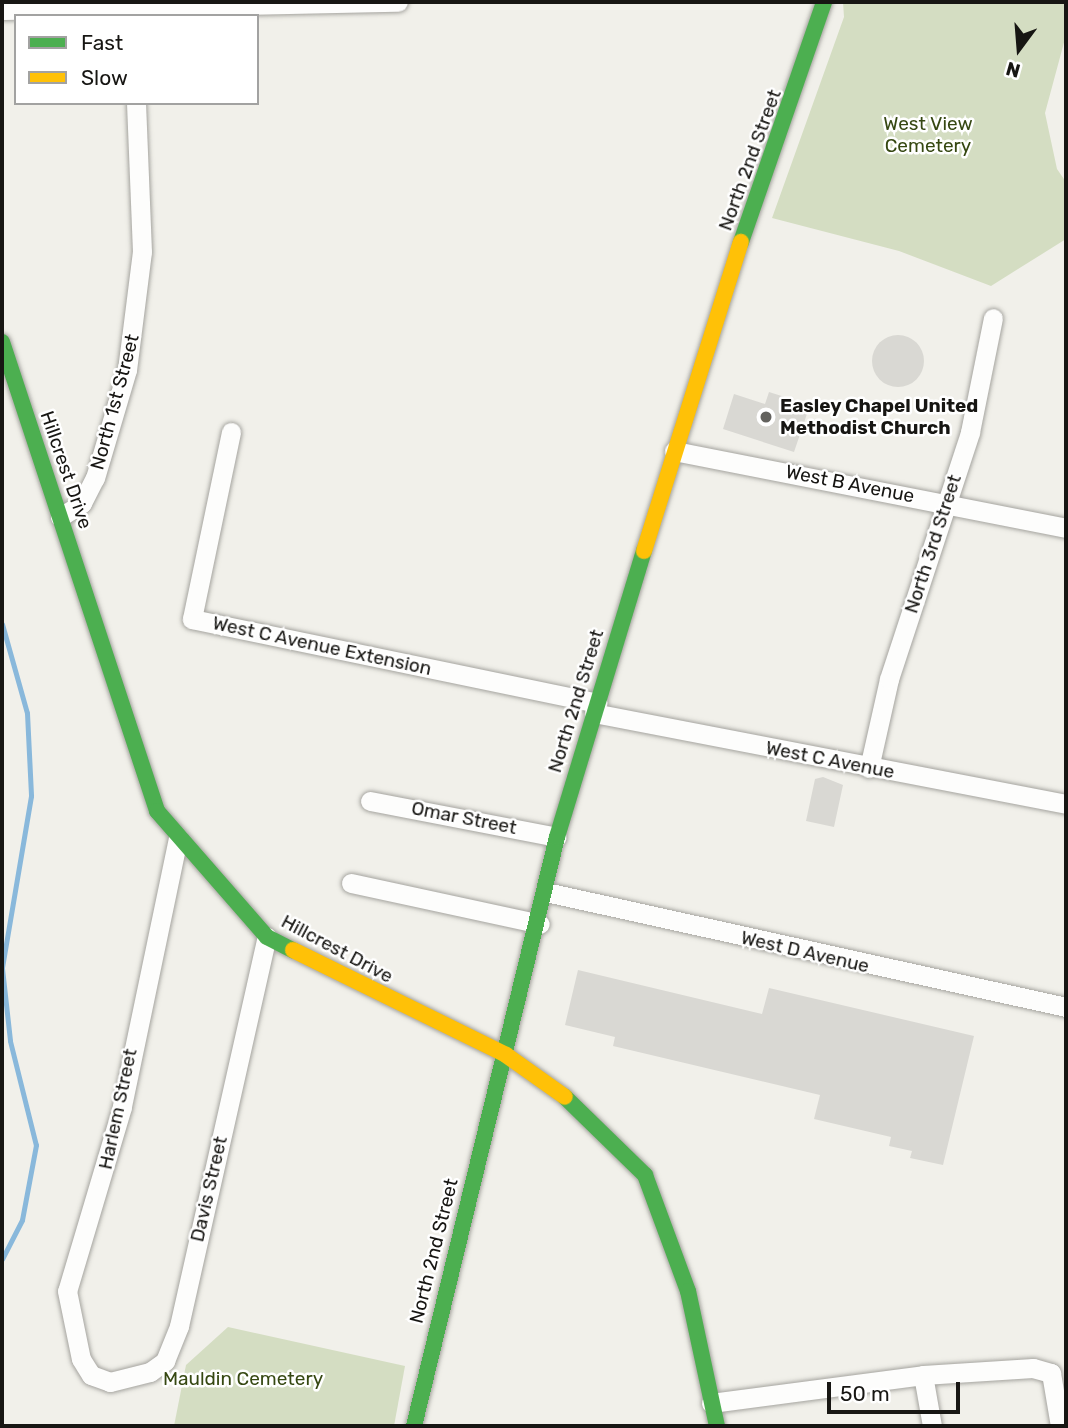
<!DOCTYPE html>
<html>
<head>
<meta charset="utf-8">
<style>
	body { margin:0 }
	#map { position:relative; width:1068px; height:1428px; overflow:hidden; background:#f1f0ea; font-family:Rubik,sans-serif }
	div>[style] { position:absolute }
	.green>* { inset:0; background:#d4ddc2 }
	.stream>* { height:5px; margin:-2.5px; padding:0 2.5px; transform-origin:2.5px; border-radius:2.5px; background:#89b8db }
	.building>* { inset:0; background:#d9d8d3 }
	.round { border-radius:50% }
	.roads { filter:drop-shadow(0 0 2px #a5a49f) drop-shadow(0 0 2px #a5a49f) }
	.street>* { height:19px; margin:-9.5px; padding:0 9.5px; transform-origin:9.5px; border-radius:9.5px; background:#fdfdfc }
	.fast>* { height:16px; margin:-8px; padding:0 8px; transform-origin:8px; border-radius:8px; background:#4caf50 }
	.slow>* { height:16px; margin:-8px; padding:0 8px; transform-origin:8px; border-radius:8px; background:#ffc107 }
	.dots>* { width:19px; height:19px; translate:-50% -50%; box-sizing:border-box; border:4px solid #fff; border-radius:50% }
	span { translate:-50% -50%; white-space:nowrap; text-align:center; line-height:1.15; -webkit-text-stroke:5px #fff; paint-order:stroke }
	.park-label { font-size:19px; color:#364812 }
	.street-label { font-size:19px; color:#171613 }
	.poi-label { font-size:19px; color:#171613; font-weight:700 }
	.left { translate:0 -50%; text-align:left }
	.frame { position:absolute; inset:0; border:4px solid #171613; pointer-events:none }
	.legend { position:absolute; left:14px; top:14px; width:245px; height:91px; box-sizing:border-box; background:#fff; border:2px solid #a2a2a1; margin:0; padding:9px 12px; list-style:none; font-size:21px; color:#171613 }
	.legend li { display:flex; align-items:center; gap:14px; height:35px }
	.legend b { width:35px; border:2px solid #a2a2a1 }
	.north { position:absolute; left:984px; top:14px; width:70px; height:70px; -webkit-text-stroke:5px #fff; paint-order:stroke; rotate:196deg; font-size:19px; font-weight:700; line-height:28px; text-align:center; color:#171613 }
	.north::after { content:''; display:block; margin:auto; width:24px; height:32px; background:#171613; clip-path:polygon(50% 0,100% 100%,50% 72%,0 100%) }
	.scale { position:absolute; left:827px; top:1382px; width:133px; height:32px; box-sizing:border-box; border:4px solid #171613; border-top:0; padding-left:9px; font-size:21px; line-height:24px; white-space:nowrap; color:#171613; -webkit-text-stroke:5px #fff; paint-order:stroke }
</style>
</head>
<body>
<div id="map">
	<div class="green">
		<div style="clip-path:polygon(843px 2px,1066px 2px,1066px 35px,1045px 113px,1057px 169px,1066px 182px,1066px 239px,991px 286px,899px 251px,772px 218px,844px 17px)"></div>
		<div style="clip-path:polygon(228px 1327px,405px 1366px,394px 1426px,174px 1426px,186px 1365px)"></div>
	</div>
	<div class="stream">
		<div style="left:2px;top:624px;width:92px;rotate:74.3deg"></div>
		<div style="left:27px;top:713px;width:83px;rotate:87.2deg"></div>
		<div style="left:31px;top:796px;width:174px;rotate:99.6deg"></div>
		<div style="left:2px;top:968px;width:73px;rotate:83.7deg"></div>
		<div style="left:10px;top:1041px;width:107px;rotate:76deg"></div>
		<div style="left:36px;top:1145px;width:76px;rotate:100.6deg"></div>
		<div style="left:22px;top:1220px;width:44px;rotate:117.1deg"></div>
	</div>
	<div class="building">
		<div class="round" style="left:872px;top:335px;width:52px;height:52px"></div>
		<div style="clip-path:polygon(769px 392px,810px 405px,794px 452px,723px 429px,734px 394px,765px 404px)"></div>
		<div style="clip-path:polygon(823px 777px,843px 785px,834px 827px,806px 821px,815px 779px)"></div>
		<div style="clip-path:polygon(578px 970px,762px 1014px,769px 988px,974px 1036px,943px 1165px,910px 1158px,912px 1151px,889px 1146px,891px 1137px,814px 1119px,820px 1095px,613px 1046px,615px 1037px,565px 1025px)"></div>
	</div>
	<div class="roads">
		<div class="street">
			<div style="left:2px;top:10px;width:396px;rotate:-1.2deg"></div>
			<div style="left:231px;top:432px;width:191px;rotate:101.8deg"></div>
			<div style="left:192px;top:619px;width:414px;rotate:11.7deg"></div>
			<div style="left:674px;top:451px;width:399px;rotate:11.1deg"></div>
			<div style="left:60px;top:517px;width:26px;rotate:-32deg"></div>
			<div style="left:82px;top:503px;width:28px;rotate:-63deg"></div>
			<div style="left:95px;top:478px;width:113px;rotate:-73.5deg"></div>
			<div style="left:127px;top:370px;width:119px;rotate:-82.8deg"></div>
			<div style="left:142px;top:252px;width:149px;rotate:-92.3deg"></div>
			<div style="left:594px;top:713px;width:481px;rotate:10.9deg"></div>
			<div style="left:869px;top:768px;width:91px;rotate:-77.3deg"></div>
			<div style="left:889px;top:679px;width:260px;rotate:-71.8deg"></div>
			<div style="left:970px;top:432px;width:116px;rotate:-78.6deg"></div>
			<div style="left:370px;top:801px;width:190px;rotate:10.9deg"></div>
			<div style="left:178px;top:838px;width:275px;rotate:101.8deg"></div>
			<div style="left:122px;top:1107px;width:192px;rotate:106.6deg"></div>
			<div style="left:67px;top:1291px;width:69px;rotate:78.4deg"></div>
			<div style="left:81px;top:1359px;width:19px;rotate:58deg"></div>
			<div style="left:91px;top:1375px;width:20px;rotate:20deg"></div>
			<div style="left:110px;top:1382px;width:41px;rotate:-14deg"></div>
			<div style="left:150px;top:1372px;width:19px;rotate:-36deg"></div>
			<div style="left:165px;top:1361px;width:38px;rotate:-68deg"></div>
			<div style="left:179px;top:1326px;width:399px;rotate:-77.3deg"></div>
			<div style="left:351px;top:883px;width:193px;rotate:12.2deg"></div>
			<div style="left:546px;top:892px;width:533px;rotate:12.47deg"></div>
			<div style="left:923px;top:1375px;width:52px;rotate:80deg"></div>
			<div style="left:711px;top:1403px;width:214px;rotate:-7.5deg"></div>
			<div style="left:923px;top:1375px;width:110px;rotate:-3.6deg"></div>
			<div style="left:1033px;top:1368px;width:19px;rotate:16deg"></div>
			<div style="left:1051px;top:1373px;width:54px;rotate:80.4deg"></div>
		</div>
		<div class="fast">
			<div style="left:741px;top:242px;width:254px;rotate:-70.9deg"></div>
			<div style="left:2px;top:342px;width:494px;rotate:71.7deg"></div>
			<div style="left:157px;top:811px;width:167px;rotate:48.9deg"></div>
			<div style="left:267px;top:937px;width:29px;rotate:27deg"></div>
			<div style="left:565px;top:1097px;width:112px;rotate:44.3deg"></div>
			<div style="left:645px;top:1175px;width:124px;rotate:69.7deg"></div>
			<div style="left:688px;top:1291px;width:138px;rotate:77.9deg"></div>
			<div style="left:414px;top:1426px;width:606px;rotate:-76.35deg"></div>
			<div style="left:557px;top:837px;width:299px;rotate:-73.1deg"></div>
		</div>
		<div class="slow">
			<div style="left:644px;top:551px;width:324px;rotate:-72.6deg"></div>
			<div style="left:293px;top:950px;width:237px;rotate:26.2deg"></div>
			<div style="left:506px;top:1055px;width:72px;rotate:35.4deg"></div>
		</div>
	</div>
	<div class="dots">
		<div style="left:766px;top:417px;background:#63625e"></div>
	</div>
	<div class="park-label">
		<span style="left:928px;top:135px">West View<br>Cemetery</span>
		<span style="left:243px;top:1379px">Mauldin Cemetery</span>
	</div>
	<div class="street-label">
		<span style="left:750px;top:160px;rotate:-70deg">North 2nd Street</span>
		<span style="left:115px;top:402px;rotate:-75deg">North 1st Street</span>
		<span style="left:66px;top:470px;rotate:71deg">Hillcrest Drive</span>
		<span style="left:850px;top:484px;rotate:11deg">West B Avenue</span>
		<span style="left:933px;top:544px;rotate:-72deg">North 3rd Street</span>
		<span style="left:322px;top:646px;rotate:12deg">West C Avenue Extension</span>
		<span style="left:576px;top:701px;rotate:-73deg">North 2nd Street</span>
		<span style="left:830px;top:760px;rotate:11deg">West C Avenue</span>
		<span style="left:464px;top:818px;rotate:11deg">Omar Street</span>
		<span style="left:337px;top:949px;rotate:28deg">Hillcrest Drive</span>
		<span style="left:805px;top:952px;rotate:13deg">West D Avenue</span>
		<span style="left:118px;top:1109px;rotate:-78deg">Harlem Street</span>
		<span style="left:209px;top:1189px;rotate:-77deg">Davis Street</span>
		<span style="left:434px;top:1251px;rotate:-76deg">North 2nd Street</span>
	</div>
	<div class="poi-label">
		<span class="left" style="left:780px;top:417px">Easley Chapel United<br>Methodist Church</span>
	</div>
	<div class="frame"></div>
	<ul class="legend">
	<li><b style="height:9px;background:#4caf50"></b>Fast</li>
	<li><b style="height:9px;background:#ffc107"></b>Slow</li>
	</ul>
	<div class="north">N</div>
	<div class="scale">50 m</div>
</div>
</body>
</html>
